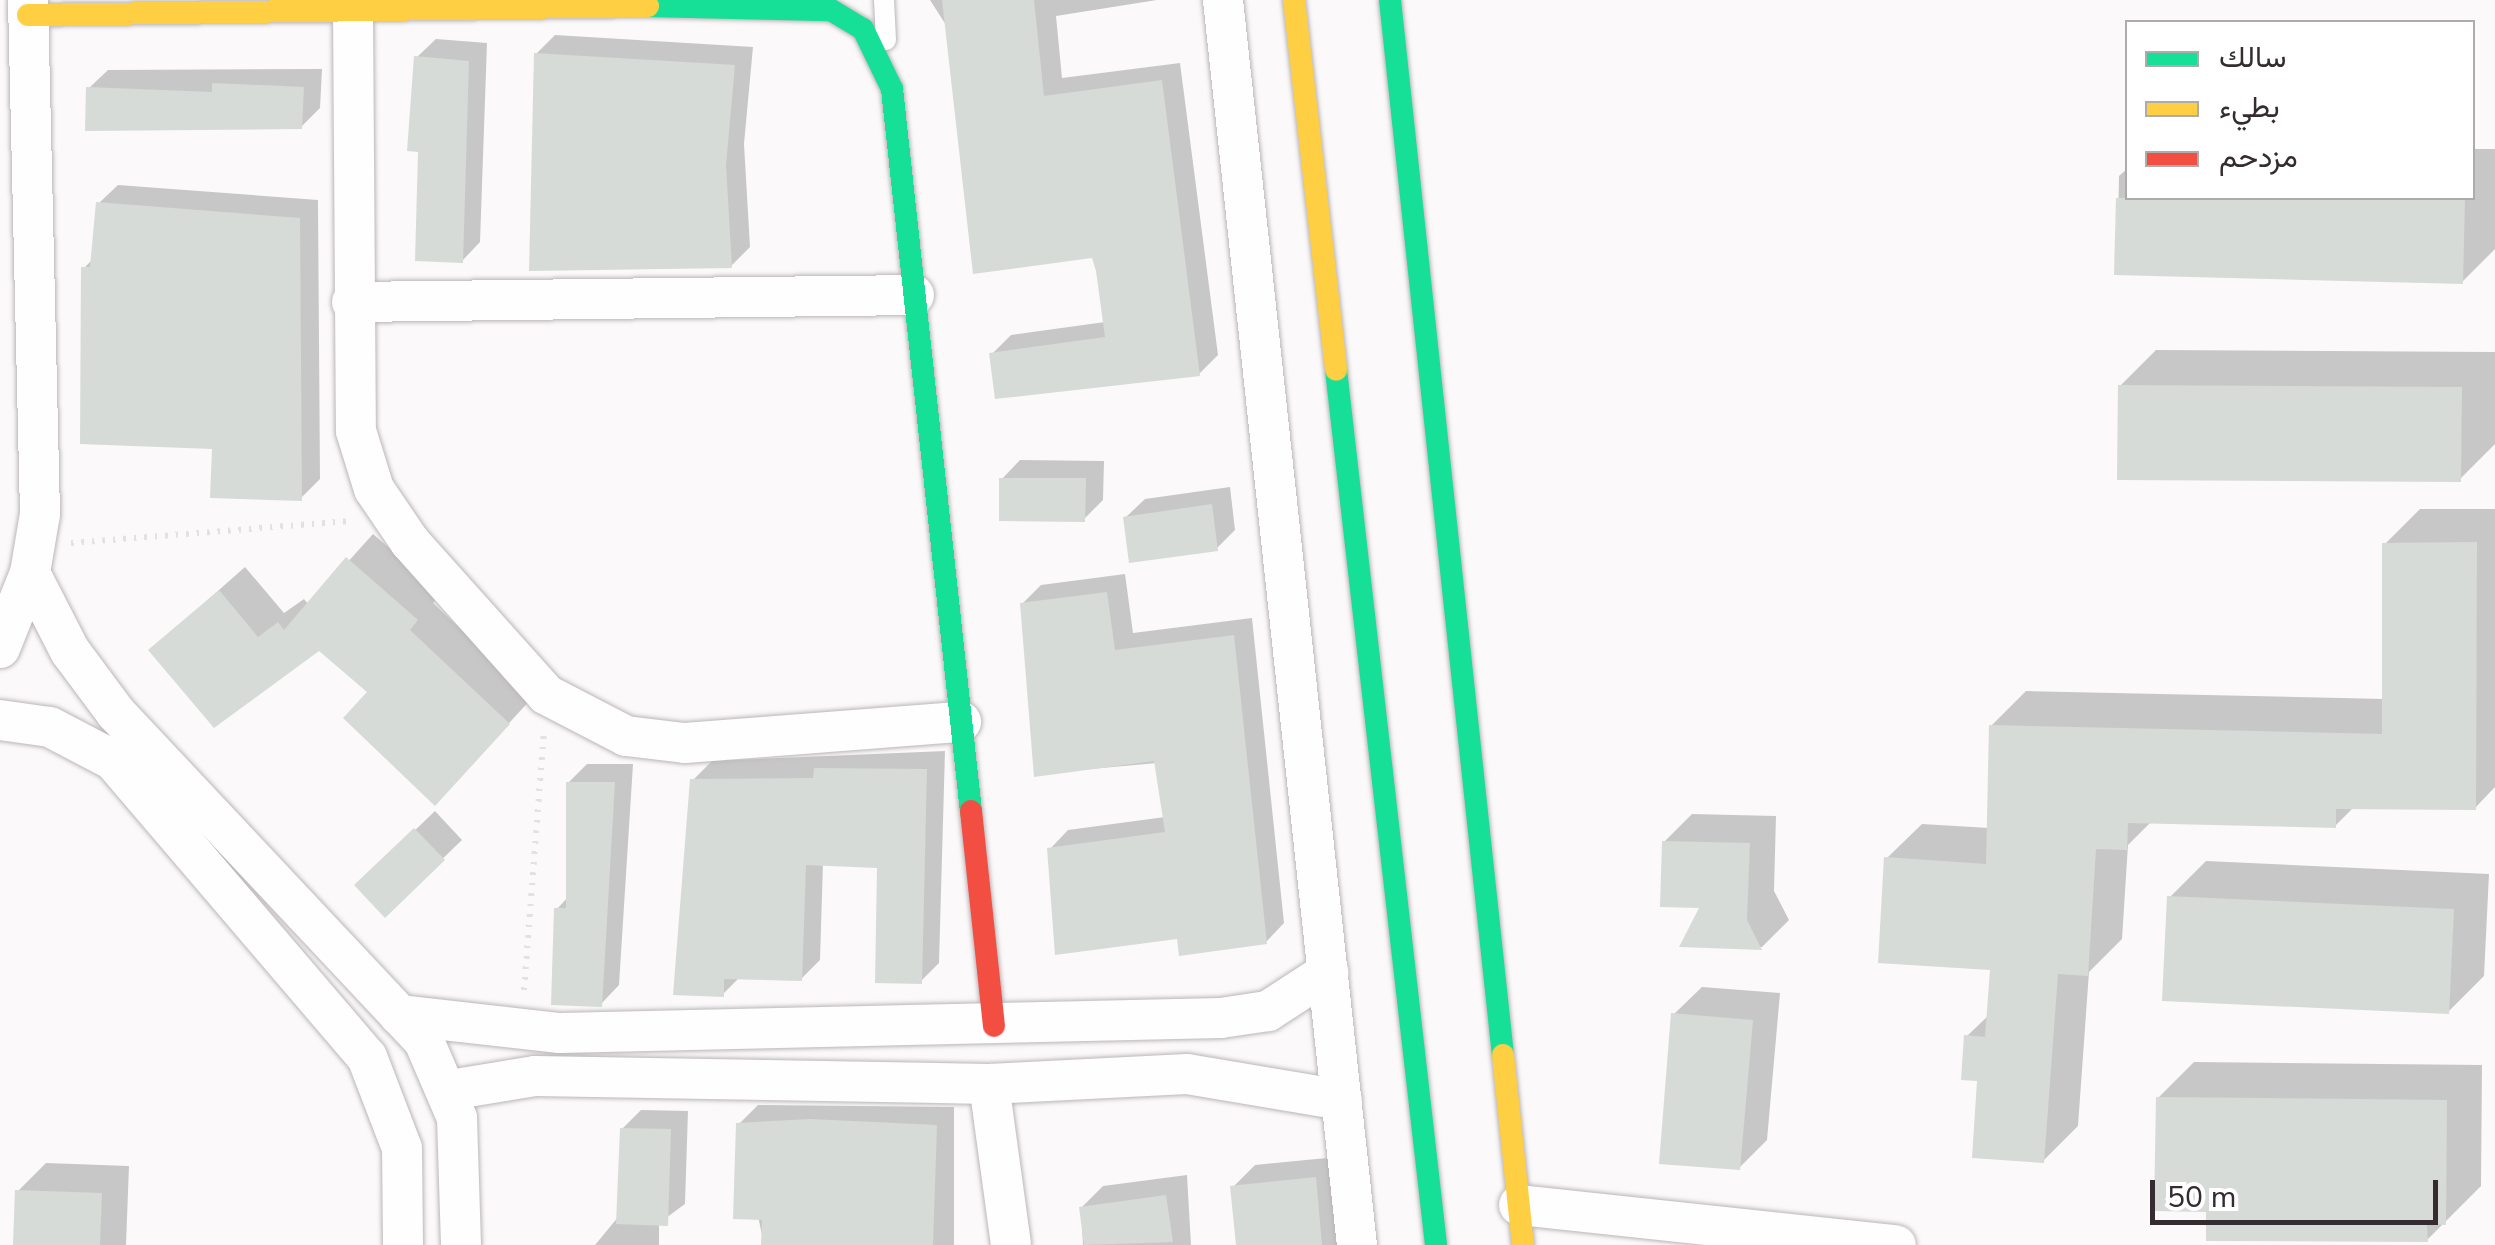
<!DOCTYPE html>
<html>
<head>
<meta charset="utf-8">
<style>
	body { margin:0 }
	#map { position:relative; width:2495px; height:1245px; overflow:hidden; background:#fbf9fa; font-family:"Nunito Sans",Vazirmatn,sans-serif }
	div>[style] { position:absolute }
	.shadow>* { inset:0; background:#0003 }
	.building>* { inset:0; background:#d6dbd7 }
	.path>* { height:6px; margin-top:-3px; transform-origin:0; background:repeating-linear-gradient(90deg,#e2e2e2 0 2.5px,transparent 0 10.5px) }
	.roads { filter:drop-shadow(0 0 2px #bbb6b9) drop-shadow(0 0 2px #bbb6b9) }
	.lane>* { height:20px; margin:-10px; padding:0 10px; transform-origin:10px; border-radius:10px; background:#fefefe }
	.street>* { height:40px; margin:-20px; padding:0 20px; transform-origin:20px; border-radius:20px; background:#fefefe }
	.fast>* { height:22px; margin:-11px; padding:0 11px; transform-origin:11px; border-radius:11px; background:#16e098 }
	.slow>* { height:22px; margin:-11px; padding:0 11px; transform-origin:11px; border-radius:11px; background:#ffcf43 }
	.jam>* { height:22px; margin:-11px; padding:0 11px; transform-origin:11px; border-radius:11px; background:#f24e42 }
	span { translate:-50% -50%; white-space:nowrap; text-align:center; line-height:1.15; -webkit-text-stroke:10px #fff; paint-order:stroke }
	.legend { position:absolute; left:2125px; top:20px; width:350px; height:180px; box-sizing:border-box; background:#fff; border:2px solid #aeabac; margin:0; padding:12px 18px; list-style:none; font-size:30px; color:#342c30 }
	.legend li { display:flex; align-items:center; gap:20px; height:50px }
	.legend b { width:50px; border:2px solid #aeabac }
	.scale { position:absolute; left:2150px; top:1180px; width:288px; height:45px; box-sizing:border-box; border:5px solid #342c30; border-top:0; padding-left:12px; font-size:30px; line-height:35px; white-space:nowrap; color:#342c30; -webkit-text-stroke:8px #fff; paint-order:stroke }
</style>
</head>
<body>
<div id="map">
	<div class="shadow">
		<div style="clip-path:polygon(930px 0,1157px 0,1056px 16px,1062px 78px,1180px 63px,1218px 355px,1199px 374px,992px 354px,1011px 335px,1105px 322px,1094px 256px)"></div>
		<div style="clip-path:polygon(555px 35px,753px 47px,744px 144px,750px 247px,731px 266px,536px 54px)"></div>
		<div style="clip-path:polygon(436px 39px,487px 43px,480px 242px,462px 261px,421px 150px,417px 57px)"></div>
		<div style="clip-path:polygon(322px 69px,320px 108px,301px 127px,89px 88px,108px 70px)"></div>
		<div style="clip-path:polygon(2472px 149px,2495px 149px,2495px 249px,2462px 282px,2117px 272px,2119px 176px,2128px 168px,2128px 198px,2472px 198px)"></div>
		<div style="clip-path:polygon(118px 185px,318px 200px,320px 479px,301px 498px,84px 268px,93px 259px,99px 203px)"></div>
		<div style="clip-path:polygon(2156px 350px,2495px 352px,2495px 444px,2460px 479px,2120px 386px)"></div>
		<div style="clip-path:polygon(1020px 460px,1104px 461px,1103px 500px,1084px 519px,1002px 479px)"></div>
		<div style="clip-path:polygon(1230px 487px,1235px 530px,1216px 549px,1126px 517px,1145px 499px)"></div>
		<div style="clip-path:polygon(2420px 509px,2495px 509px,2495px 787px,2475px 808px,2354px 807px,2335px 826px,2151px 822px,2128px 845px,2122px 939px,2089px 972px,2078px 1126px,2043px 1161px,1980px 1079px,1967px 1036px,1990px 1014px,1993px 968px,1887px 858px,1922px 824px,1989px 828px,1991px 726px,2026px 691px,2385px 699px,2385px 544px)"></div>
		<div style="clip-path:polygon(373px 534px,441px 593px,433px 603px,533px 697px,459px 778px,319px 647px,151px 650px,245px 567px,284px 613px,304px 599px,309px 605px)"></div>
		<div style="clip-path:polygon(1125px 574px,1133px 633px,1252px 618px,1284px 923px,1266px 942px,1179px 937px,1050px 849px,1068px 830px,1165px 817px,1157px 763px,1036px 774px,1022px 604px,1041px 585px)"></div>
		<div style="clip-path:polygon(945px 751px,939px 963px,920px 982px,880px 865px,823px 863px,820px 960px,801px 979px,740px 977px,723px 994px,693px 780px,712px 761px)"></div>
		<div style="clip-path:polygon(587px 764px,633px 764px,619px 985px,601px 1004px,557px 909px,568px 897px,568px 783px)"></div>
		<div style="clip-path:polygon(435px 811px,462px 840px,385px 914px,358px 885px)"></div>
		<div style="clip-path:polygon(1692px 814px,1776px 816px,1774px 891px,1789px 920px,1762px 947px,1683px 945px,1703px 906px,1664px 842px)"></div>
		<div style="clip-path:polygon(2206px 861px,2489px 874px,2484px 976px,2448px 1012px,2170px 897px)"></div>
		<div style="clip-path:polygon(1702px 987px,1780px 993px,1767px 1140px,1739px 1168px,1674px 1014px)"></div>
		<div style="clip-path:polygon(2194px 1062px,2482px 1065px,2481px 1186px,2427px 1240px,2208px 1209px,2158px 1098px)"></div>
		<div style="clip-path:polygon(758px 1105px,954px 1107px,954px 1245px,764px 1245px,739px 1124px)"></div>
		<div style="clip-path:polygon(641px 1110px,688px 1111px,685px 1204px,659px 1223px,659px 1245px,595px 1245px,619px 1216px,622px 1129px)"></div>
		<div style="clip-path:polygon(1337px 1157px,1343px 1245px,1238px 1245px,1233px 1187px,1255px 1165px)"></div>
		<div style="clip-path:polygon(46px 1163px,129px 1166px,126px 1245px,16px 1245px,18px 1191px)"></div>
		<div style="clip-path:polygon(1187px 1175px,1191px 1245px,1083px 1245px,1081px 1208px,1103px 1186px)"></div>
	</div>
	<div class="building">
		<div style="clip-path:polygon(942px 0,1034px 0,1044px 96px,1162px 80px,1200px 376px,995px 399px,989px 353px,1105px 337px,1096px 271px,1092px 258px,973px 274px)"></div>
		<div style="clip-path:polygon(534px 53px,735px 65px,726px 165px,732px 268px,529px 271px)"></div>
		<div style="clip-path:polygon(414px 56px,469px 61px,463px 263px,415px 261px,418px 152px,407px 151px)"></div>
		<div style="clip-path:polygon(212px 83px,304px 87px,302px 129px,85px 131px,86px 87px,212px 92px)"></div>
		<div style="clip-path:polygon(2116px 198px,2465px 198px,2463px 284px,2114px 275px)"></div>
		<div style="clip-path:polygon(96px 202px,300px 218px,302px 501px,210px 498px,212px 449px,80px 444px,81px 267px,90px 267px)"></div>
		<div style="clip-path:polygon(2118px 385px,2462px 387px,2461px 482px,2117px 480px)"></div>
		<div style="clip-path:polygon(999px 478px,1086px 478px,1085px 522px,999px 521px)"></div>
		<div style="clip-path:polygon(1212px 504px,1218px 551px,1129px 563px,1123px 517px)"></div>
		<div style="clip-path:polygon(2477px 542px,2476px 810px,2336px 809px,2336px 828px,2128px 823px,2127px 850px,2096px 849px,2088px 976px,2058px 974px,2044px 1163px,1972px 1158px,1977px 1081px,1961px 1080px,1964px 1035px,1985px 1037px,1990px 970px,1878px 963px,1884px 857px,1986px 864px,1989px 725px,2382px 734px,2382px 543px)"></div>
		<div style="clip-path:polygon(346px 557px,418px 620px,410px 630px,510px 724px,435px 806px,343px 718px,367px 692px,319px 651px,214px 728px,148px 650px,219px 590px,258px 637px,278px 622px,284px 630px)"></div>
		<div style="clip-path:polygon(1107px 592px,1115px 650px,1234px 635px,1267px 944px,1179px 956px,1177px 939px,1055px 955px,1047px 848px,1165px 832px,1154px 761px,1034px 777px,1020px 603px)"></div>
		<div style="clip-path:polygon(814px 768px,927px 769px,922px 984px,875px 983px,877px 868px,806px 865px,802px 981px,724px 979px,724px 997px,673px 995px,690px 779px,813px 778px)"></div>
		<div style="clip-path:polygon(566px 782px,615px 782px,602px 1007px,551px 1005px,554px 908px,566px 908px)"></div>
		<div style="clip-path:polygon(414px 828px,445px 860px,385px 918px,354px 885px)"></div>
		<div style="clip-path:polygon(1662px 841px,1750px 843px,1747px 920px,1762px 950px,1679px 947px,1699px 908px,1660px 907px)"></div>
		<div style="clip-path:polygon(2167px 896px,2454px 909px,2449px 1014px,2162px 1001px)"></div>
		<div style="clip-path:polygon(1671px 1013px,1753px 1020px,1740px 1170px,1659px 1164px)"></div>
		<div style="clip-path:polygon(2156px 1097px,2447px 1100px,2446px 1225px,2427px 1224px,2428px 1242px,2206px 1241px,2206px 1212px,2154px 1211px)"></div>
		<div style="clip-path:polygon(810px 1119px,937px 1125px,933px 1245px,761px 1245px,762px 1220px,733px 1219px,736px 1123px)"></div>
		<div style="clip-path:polygon(620px 1128px,671px 1129px,668px 1226px,616px 1224px)"></div>
		<div style="clip-path:polygon(1316px 1177px,1322px 1245px,1236px 1245px,1230px 1186px)"></div>
		<div style="clip-path:polygon(15px 1190px,102px 1193px,100px 1245px,13px 1245px)"></div>
		<div style="clip-path:polygon(1166px 1195px,1173px 1242px,1084px 1245px,1079px 1207px)"></div>
	</div>
	<div class="path">
		<div style="left:71px;top:543px;width:283px;rotate:-4.5deg"></div>
		<div style="left:524px;top:990px;width:258px;rotate:-85.6deg"></div>
	</div>
	<div class="roads">
		<div class="lane">
			<div style="left:884px;top:0;width:40px;rotate:87.1deg"></div>
		</div>
		<div class="street">
			<div style="left:1223px;top:0;width:1252px;rotate:83.86deg"></div>
			<div style="left:353px;top:11px;width:420px;rotate:89.6deg"></div>
			<div style="left:356px;top:431px;width:61px;rotate:72.8deg"></div>
			<div style="left:374px;top:489px;width:64px;rotate:55.8deg"></div>
			<div style="left:410px;top:542px;width:205px;rotate:48.2deg"></div>
			<div style="left:547px;top:695px;width:89px;rotate:27.4deg"></div>
			<div style="left:626px;top:736px;width:59px;rotate:6.8deg"></div>
			<div style="left:685px;top:743px;width:277px;rotate:-4.4deg"></div>
			<div style="left:352px;top:302px;width:562px;rotate:-0.71deg"></div>
			<div style="left:30px;top:573px;width:88px;rotate:62.9deg"></div>
			<div style="left:70px;top:651px;width:77px;rotate:53.4deg"></div>
			<div style="left:116px;top:713px;width:450px;rotate:46.8deg"></div>
			<div style="left:424px;top:1041px;width:84px;rotate:66.8deg"></div>
			<div style="left:457px;top:1118px;width:127px;rotate:88.2deg"></div>
			<div style="left:0;top:648px;width:81px;rotate:-68.2deg"></div>
			<div style="left:30px;top:573px;width:60px;rotate:-80.4deg"></div>
			<div style="left:40px;top:514px;width:514px;rotate:-91.34deg"></div>
			<div style="left:0;top:720px;width:50px;rotate:8deg"></div>
			<div style="left:50px;top:727px;width:71px;rotate:27.6deg"></div>
			<div style="left:113px;top:760px;width:391px;rotate:49.5deg"></div>
			<div style="left:367px;top:1057px;width:97px;rotate:69deg"></div>
			<div style="left:402px;top:1148px;width:97px;rotate:89.4deg"></div>
			<div style="left:399px;top:1015px;width:162px;rotate:6.4deg"></div>
			<div style="left:560px;top:1033px;width:661px;rotate:-1.3deg"></div>
			<div style="left:1221px;top:1018px;width:48px;rotate:-8.5deg"></div>
			<div style="left:1268px;top:1011px;width:72px;rotate:-33deg"></div>
			<div style="left:989px;top:1084px;width:162px;rotate:82.2deg"></div>
			<div style="left:450px;top:1090px;width:86px;rotate:-9.4deg"></div>
			<div style="left:535px;top:1076px;width:454px;rotate:1deg"></div>
			<div style="left:989px;top:1084px;width:198px;rotate:-2.9deg"></div>
			<div style="left:1187px;top:1074px;width:157px;rotate:9.5deg"></div>
			<div style="left:1519px;top:1205px;width:379px;rotate:6.1deg"></div>
		</div>
		<div class="fast">
			<div style="left:1390px;top:0;width:1061px;rotate:83.89deg"></div>
			<div style="left:648px;top:6px;width:183px;rotate:1.3deg"></div>
			<div style="left:831px;top:10px;width:37px;rotate:31deg"></div>
			<div style="left:863px;top:29px;width:67px;rotate:64.2deg"></div>
			<div style="left:892px;top:89px;width:726px;rotate:83.76deg"></div>
			<div style="left:1336px;top:370px;width:881px;rotate:83.48deg"></div>
		</div>
		<div class="slow">
			<div style="left:1294px;top:0;width:372px;rotate:83.5deg"></div>
			<div style="left:28px;top:15px;width:620px;rotate:-0.83deg"></div>
			<div style="left:1503px;top:1055px;width:191px;rotate:84deg"></div>
		</div>
		<div class="jam">
			<div style="left:971px;top:811px;width:216px;rotate:83.9deg"></div>
		</div>
	</div>
	<ul class="legend">
	<li><b style="height:12px;background:#16e098"></b>سالك</li>
	<li><b style="height:12px;background:#ffcf43"></b>بطيء</li>
	<li><b style="height:12px;background:#f24e42"></b>مزدحم</li>
	</ul>
	<div class="scale">50 m</div>
</div>
</body>
</html>
